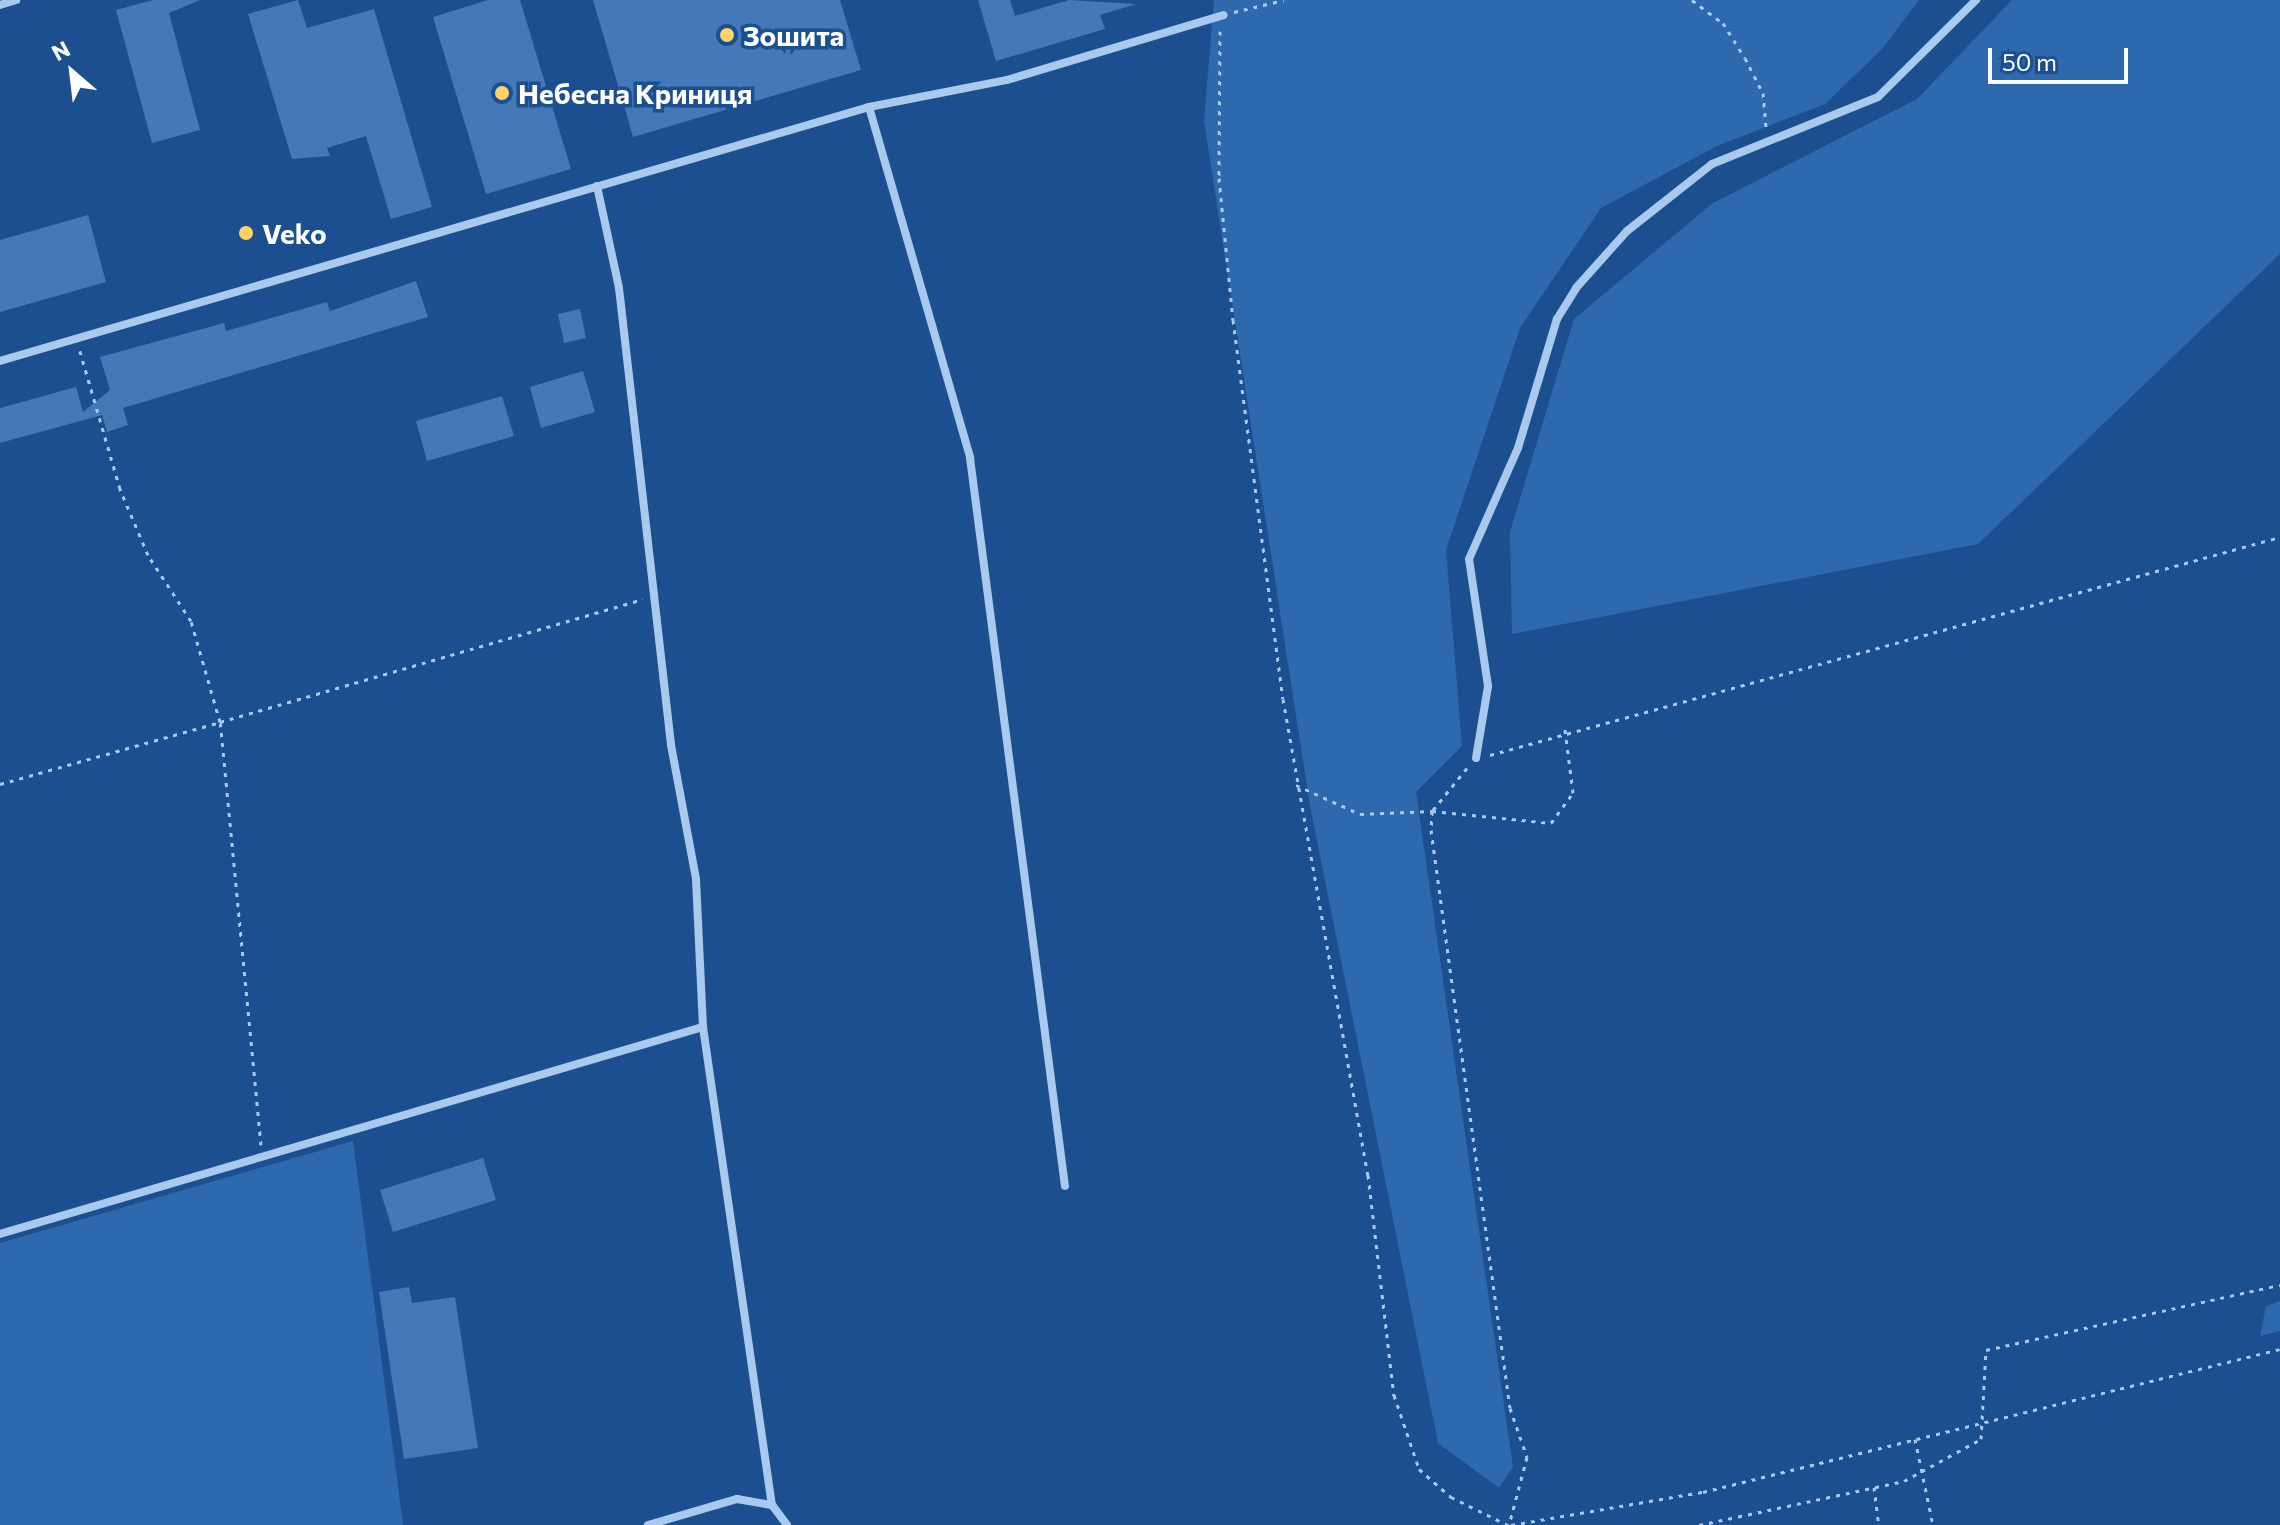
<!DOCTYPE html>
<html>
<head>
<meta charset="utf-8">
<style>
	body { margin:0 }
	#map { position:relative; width:2280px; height:1525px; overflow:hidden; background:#1b4f8f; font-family:Commissioner,sans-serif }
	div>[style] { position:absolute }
	.green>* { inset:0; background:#2e69ad }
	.building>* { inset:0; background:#4478b7 }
	.path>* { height:3px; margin-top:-1.5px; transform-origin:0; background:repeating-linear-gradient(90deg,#a9c9ee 0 4px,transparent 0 10px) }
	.street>* { height:8px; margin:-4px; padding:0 4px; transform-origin:4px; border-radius:4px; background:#a9c9ee }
	.dots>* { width:22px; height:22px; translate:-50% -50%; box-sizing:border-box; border:4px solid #1b4f8f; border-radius:50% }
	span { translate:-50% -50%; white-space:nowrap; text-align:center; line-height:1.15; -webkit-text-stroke:7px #1b4f8f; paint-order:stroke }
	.poi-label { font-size:28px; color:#fff; font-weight:700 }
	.left { translate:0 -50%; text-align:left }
	.north { position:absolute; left:32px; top:32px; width:80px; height:80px; -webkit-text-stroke:6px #1b4f8f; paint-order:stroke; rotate:332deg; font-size:22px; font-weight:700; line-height:32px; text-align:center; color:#fff }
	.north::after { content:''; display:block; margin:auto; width:28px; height:36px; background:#fff; clip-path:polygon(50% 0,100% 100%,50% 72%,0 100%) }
	.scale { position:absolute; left:1988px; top:48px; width:140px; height:36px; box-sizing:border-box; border:4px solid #fff; border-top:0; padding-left:10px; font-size:24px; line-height:28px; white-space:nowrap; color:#fff; -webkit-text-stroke:6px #1b4f8f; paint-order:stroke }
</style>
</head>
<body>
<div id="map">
	<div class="green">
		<div style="clip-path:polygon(1214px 0,1919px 0,1882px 49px,1825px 104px,1717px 146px,1601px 208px,1520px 328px,1446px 550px,1462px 746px,1416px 792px,1513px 1467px,1499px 1488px,1438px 1443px,1310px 806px,1204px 121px)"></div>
		<div style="clip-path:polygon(2012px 0,2280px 0,2280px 254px,1978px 544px,1512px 634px,1510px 532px,1574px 319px,1713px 203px,1917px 99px)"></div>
		<div style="clip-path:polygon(353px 1141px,403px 1525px,0 1525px,0 1243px)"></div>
		<div style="clip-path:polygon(2280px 1301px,2280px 1331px,2260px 1336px,2266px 1306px)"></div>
	</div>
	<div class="building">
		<div style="clip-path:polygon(153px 0,200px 0,169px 13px,200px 130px,152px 143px,116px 10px)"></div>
		<div style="clip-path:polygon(298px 0,307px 28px,374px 9px,432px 207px,391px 219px,366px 136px,327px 148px,330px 156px,292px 159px,248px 14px)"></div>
		<div style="clip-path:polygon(488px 0,520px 0,571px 169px,486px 194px,433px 17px)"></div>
		<div style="clip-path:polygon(593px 0,840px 0,861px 70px,633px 137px)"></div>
		<div style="clip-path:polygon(978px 0,1010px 0,1015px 16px,1069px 0,1136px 4px,1100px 15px,1105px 29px,996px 61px)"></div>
		<div style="clip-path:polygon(88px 215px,106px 282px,0 312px,0 240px)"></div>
		<div style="clip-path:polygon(416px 281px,428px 317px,123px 408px,128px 425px,107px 432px,102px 415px,0 443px,0 408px,76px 387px,83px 412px,110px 390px,100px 357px,224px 323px,226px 331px,327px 302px,330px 311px)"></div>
		<div style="clip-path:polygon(580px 309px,586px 338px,564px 343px,558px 314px)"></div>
		<div style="clip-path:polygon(583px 371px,595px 412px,541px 428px,530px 387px)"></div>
		<div style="clip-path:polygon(502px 396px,514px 436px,427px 461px,416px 421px)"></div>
		<div style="clip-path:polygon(483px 1158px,496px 1200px,393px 1232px,380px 1190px)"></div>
		<div style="clip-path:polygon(409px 1287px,412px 1303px,455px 1297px,478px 1448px,404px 1459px,379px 1292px)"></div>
	</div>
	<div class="path">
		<div style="left:1692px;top:0;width:39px;rotate:37deg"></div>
		<div style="left:1723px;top:23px;width:41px;rotate:57.8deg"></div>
		<div style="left:1745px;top:58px;width:39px;rotate:63deg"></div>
		<div style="left:1763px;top:93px;width:36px;rotate:85deg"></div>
		<div style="left:1234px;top:12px;width:51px;rotate:-13.5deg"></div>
		<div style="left:1220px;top:31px;width:147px;rotate:90.4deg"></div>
		<div style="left:1219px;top:178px;width:143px;rotate:84.4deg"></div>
		<div style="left:1233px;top:320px;width:382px;rotate:82.5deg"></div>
		<div style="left:1283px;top:699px;width:484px;rotate:79.9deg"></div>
		<div style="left:1368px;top:1175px;width:222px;rotate:83.3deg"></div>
		<div style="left:1394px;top:1395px;width:78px;rotate:71.3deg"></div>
		<div style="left:1419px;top:1469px;width:43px;rotate:41.2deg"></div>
		<div style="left:1451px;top:1497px;width:64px;rotate:26.2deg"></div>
		<div style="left:1490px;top:755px;width:820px;rotate:-15.43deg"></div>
		<div style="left:1467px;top:768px;width:55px;rotate:129.1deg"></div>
		<div style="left:1432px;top:811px;width:19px;rotate:93deg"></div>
		<div style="left:1431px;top:830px;width:583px;rotate:82.22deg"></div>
		<div style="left:1510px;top:1408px;width:52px;rotate:70.9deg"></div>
		<div style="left:1527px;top:1457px;width:70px;rotate:104.8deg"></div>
		<div style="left:0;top:784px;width:229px;rotate:-15.7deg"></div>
		<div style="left:220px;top:722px;width:105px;rotate:-106deg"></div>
		<div style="left:191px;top:621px;width:79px;rotate:-123.1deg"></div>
		<div style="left:148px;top:555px;width:72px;rotate:-113deg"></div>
		<div style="left:120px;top:489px;width:144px;rotate:-106.2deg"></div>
		<div style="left:1296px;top:785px;width:70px;rotate:24.4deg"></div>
		<div style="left:1360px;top:814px;width:72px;rotate:-2.4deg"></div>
		<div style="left:1432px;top:811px;width:120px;rotate:5.8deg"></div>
		<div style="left:1551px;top:823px;width:37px;rotate:-54deg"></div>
		<div style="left:1573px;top:793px;width:64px;rotate:-97.2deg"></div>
		<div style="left:261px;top:1145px;width:425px;rotate:-95.5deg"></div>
		<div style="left:220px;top:722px;width:440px;rotate:-16.2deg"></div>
		<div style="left:1915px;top:1439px;width:88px;rotate:78.2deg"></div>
		<div style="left:1874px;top:1487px;width:38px;rotate:83deg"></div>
		<div style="left:1511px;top:1525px;width:195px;rotate:-9.8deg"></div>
		<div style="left:1703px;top:1492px;width:594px;rotate:-13.92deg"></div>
		<div style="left:1699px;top:1525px;width:210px;rotate:-12.1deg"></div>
		<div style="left:1904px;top:1481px;width:88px;rotate:-28.6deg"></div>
		<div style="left:1981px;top:1439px;width:89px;rotate:-86.8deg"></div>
		<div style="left:1986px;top:1350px;width:301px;rotate:-12.5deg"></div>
	</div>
	<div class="street">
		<div style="left:0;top:5px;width:17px;rotate:-17deg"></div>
		<div style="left:869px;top:107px;width:365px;rotate:73.9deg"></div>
		<div style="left:970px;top:458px;width:734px;rotate:82.57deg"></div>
		<div style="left:597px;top:186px;width:104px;rotate:77.8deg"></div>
		<div style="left:619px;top:288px;width:460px;rotate:83.5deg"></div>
		<div style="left:671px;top:745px;width:136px;rotate:79.4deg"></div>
		<div style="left:696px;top:879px;width:148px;rotate:87.3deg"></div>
		<div style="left:703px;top:1027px;width:483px;rotate:81.8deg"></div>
		<div style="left:0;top:361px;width:905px;rotate:-16.29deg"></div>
		<div style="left:869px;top:107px;width:141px;rotate:-11.1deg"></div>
		<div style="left:1007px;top:80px;width:226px;rotate:-16.7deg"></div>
		<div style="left:1476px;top:758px;width:73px;rotate:-80.5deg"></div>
		<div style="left:1488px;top:686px;width:128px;rotate:-98.5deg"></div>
		<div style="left:1469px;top:559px;width:121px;rotate:-66.2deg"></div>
		<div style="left:1518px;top:448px;width:135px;rotate:-73.2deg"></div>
		<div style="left:1557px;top:319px;width:36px;rotate:-58deg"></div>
		<div style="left:1576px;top:288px;width:76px;rotate:-48.2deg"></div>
		<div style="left:1627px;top:231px;width:108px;rotate:-38.2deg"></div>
		<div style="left:1712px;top:164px;width:179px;rotate:-22deg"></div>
		<div style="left:1878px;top:97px;width:138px;rotate:-44.7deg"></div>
		<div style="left:0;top:1234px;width:733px;rotate:-16.41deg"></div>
		<div style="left:648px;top:1525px;width:93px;rotate:-16.3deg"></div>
		<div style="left:737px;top:1499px;width:36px;rotate:10deg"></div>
		<div style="left:772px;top:1505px;width:25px;rotate:53deg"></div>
	</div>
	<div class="dots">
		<div style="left:727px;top:35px;background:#ffd166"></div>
		<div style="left:502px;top:93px;background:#ffd166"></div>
		<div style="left:246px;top:233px;background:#ffd166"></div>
	</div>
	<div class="poi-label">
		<span class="left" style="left:743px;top:35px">Зошита</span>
		<span class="left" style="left:518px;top:93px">Небесна Криниця</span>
		<span class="left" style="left:262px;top:233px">Veko</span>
	</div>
	<div class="north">N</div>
	<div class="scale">50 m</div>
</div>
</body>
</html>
